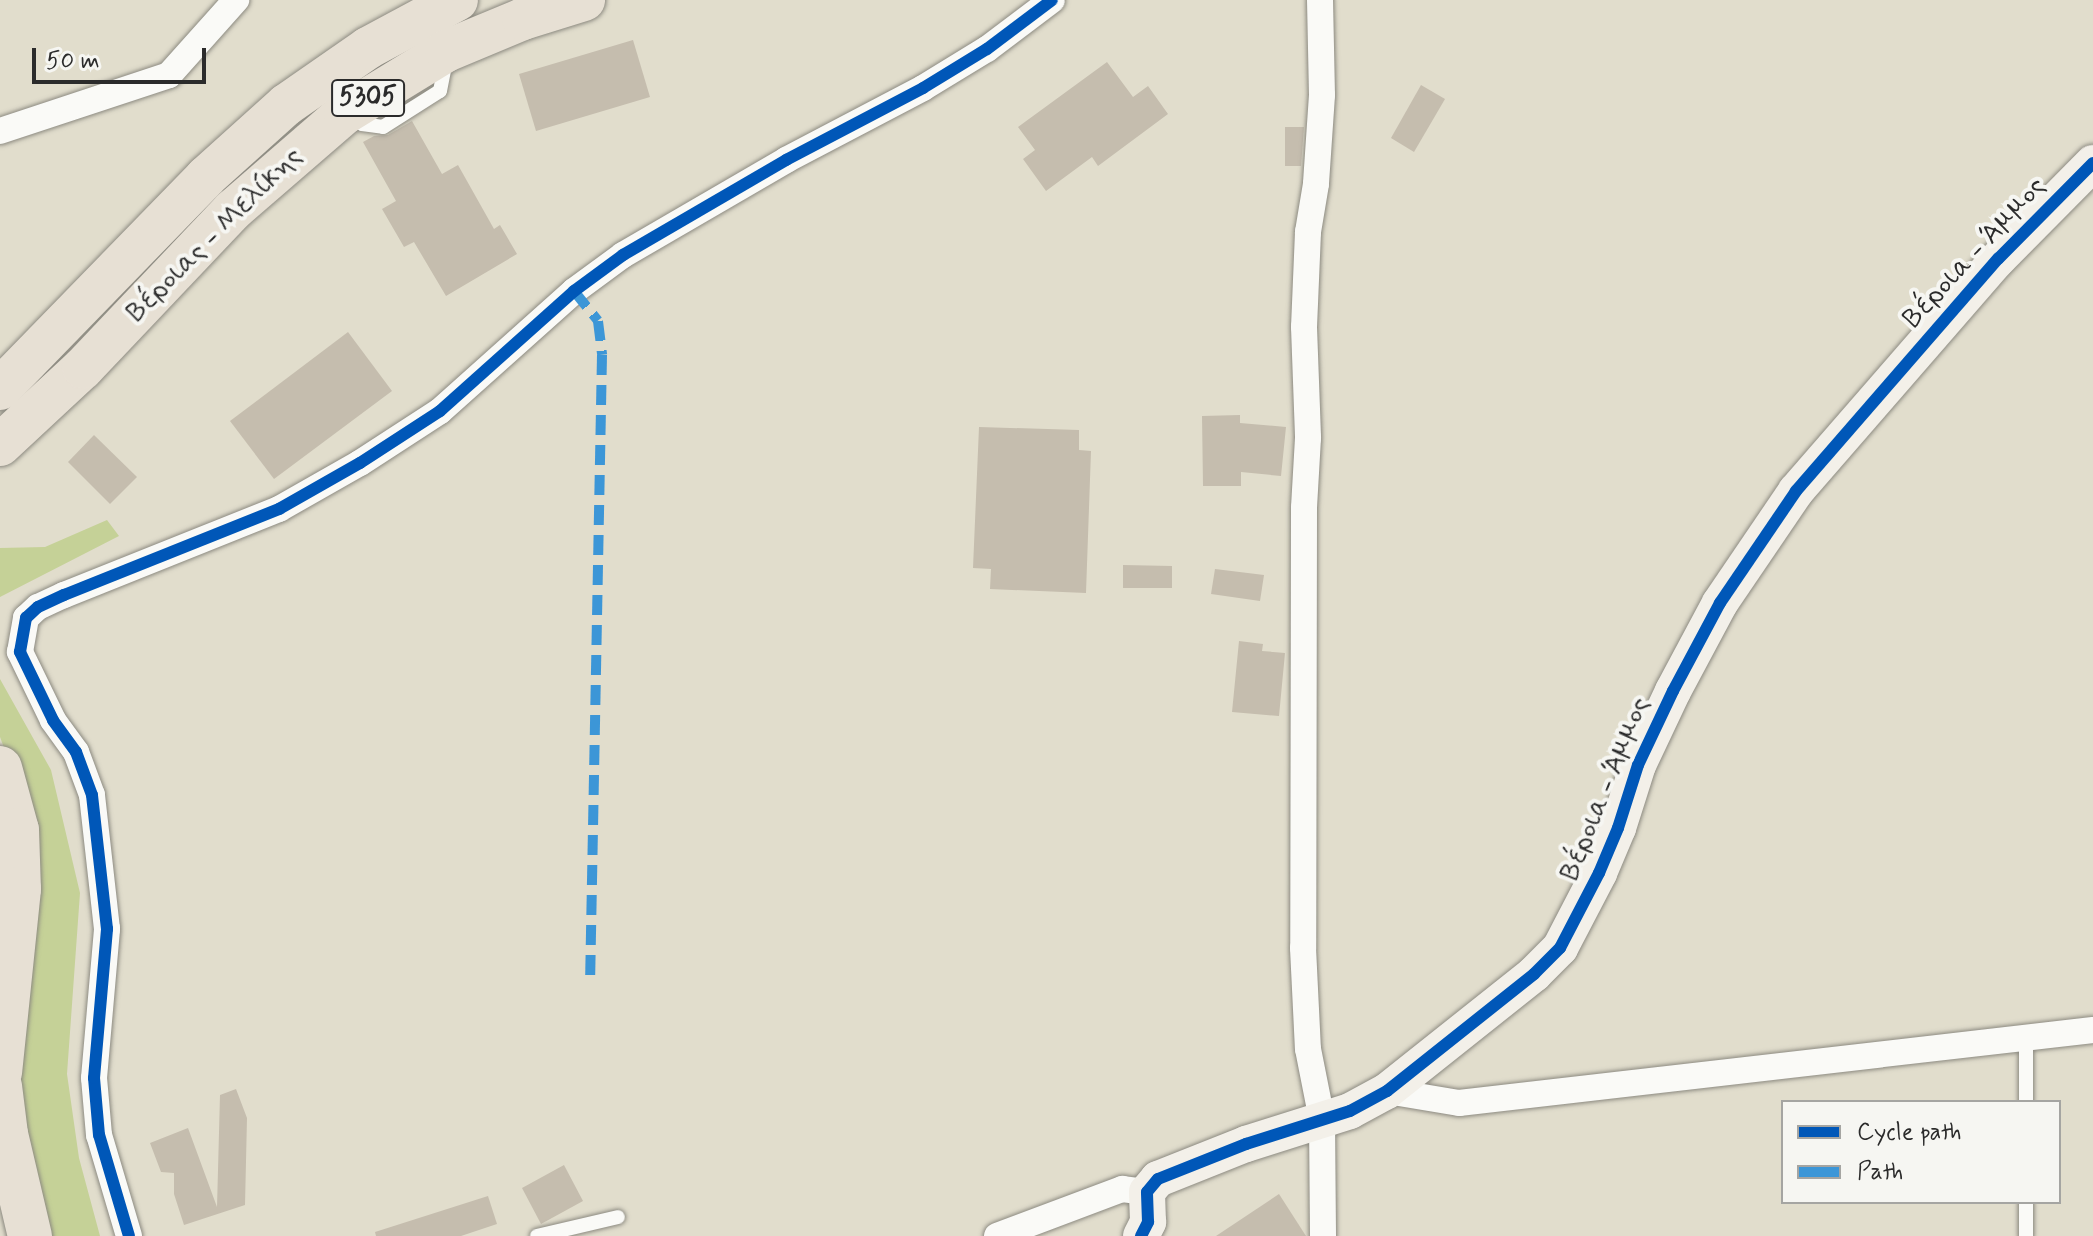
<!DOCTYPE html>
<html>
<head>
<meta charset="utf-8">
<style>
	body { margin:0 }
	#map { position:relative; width:2093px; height:1236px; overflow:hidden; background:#e1ddcc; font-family:Mynerve,sans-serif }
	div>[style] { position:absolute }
	.green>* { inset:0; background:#c5d197 }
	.building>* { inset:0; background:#c5bdae }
	.roads { filter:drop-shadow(0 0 2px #8c8a81) drop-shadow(0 0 2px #8c8a81) }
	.lane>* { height:14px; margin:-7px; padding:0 7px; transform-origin:7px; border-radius:7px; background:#fafaf7 }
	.street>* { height:26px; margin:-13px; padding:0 13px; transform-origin:13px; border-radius:13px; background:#fafaf7 }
	.secondary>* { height:36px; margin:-18px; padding:0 18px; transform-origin:18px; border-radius:18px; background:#f3f0e9 }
	.primary>* { height:42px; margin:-21px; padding:0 21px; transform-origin:21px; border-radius:21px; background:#e7e0d4 }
	.highway>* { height:44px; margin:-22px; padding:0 22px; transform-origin:22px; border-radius:22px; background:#e7e0d4 }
	.quiet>* { height:10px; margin-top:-5px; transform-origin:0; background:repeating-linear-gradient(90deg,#3c96d7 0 20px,transparent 0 30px) }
	.cycleway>* { height:12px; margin:-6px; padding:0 6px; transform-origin:6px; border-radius:6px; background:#0057b8 }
	span { translate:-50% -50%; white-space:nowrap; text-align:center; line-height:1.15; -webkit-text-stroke:8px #f6f6f2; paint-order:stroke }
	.shield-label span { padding:2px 6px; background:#f6f6f2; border:2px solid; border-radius:6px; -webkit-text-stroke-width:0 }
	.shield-label { font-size:26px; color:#2b2b2b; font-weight:700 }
	.street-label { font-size:28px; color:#2b2b2b }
	.legend { position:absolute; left:1781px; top:1100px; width:280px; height:104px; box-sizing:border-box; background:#f6f6f2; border:2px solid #a5a5a2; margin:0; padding:10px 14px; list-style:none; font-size:24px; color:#2b2b2b }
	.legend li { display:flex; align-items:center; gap:16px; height:40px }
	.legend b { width:40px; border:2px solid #a5a5a2 }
	.scale { position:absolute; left:32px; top:48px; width:174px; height:36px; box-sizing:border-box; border:4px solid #2b2b2b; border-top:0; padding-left:10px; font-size:24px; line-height:28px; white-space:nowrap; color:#2b2b2b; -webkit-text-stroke:6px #f6f6f2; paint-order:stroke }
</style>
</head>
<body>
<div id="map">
	<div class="green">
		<div style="clip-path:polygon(107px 520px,119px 536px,0 597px,0 548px,45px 547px)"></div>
		<div style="clip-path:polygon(0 679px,51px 770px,80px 893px,67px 1074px,79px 1158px,100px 1236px,47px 1236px,16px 1130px,23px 799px,0 737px)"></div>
	</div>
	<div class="building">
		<div style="clip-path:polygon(633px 40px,650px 97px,536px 131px,519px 74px)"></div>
		<div style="clip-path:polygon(1107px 62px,1133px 97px,1148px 86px,1168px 114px,1098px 166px,1092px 157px,1046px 191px,1023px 159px,1035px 150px,1018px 127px)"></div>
		<div style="clip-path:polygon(1421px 85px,1445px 99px,1414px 152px,1391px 138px)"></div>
		<div style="clip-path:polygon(412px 121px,442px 174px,458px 165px,494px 229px,500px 225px,517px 254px,446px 296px,414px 242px,404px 247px,382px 209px,396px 201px,363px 142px,374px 136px,388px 135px)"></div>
		<div style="clip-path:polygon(1285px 127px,1304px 127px,1301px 166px,1285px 166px)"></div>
		<div style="clip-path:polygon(348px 332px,392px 391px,274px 479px,230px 421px)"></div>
		<div style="clip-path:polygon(1240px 415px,1240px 423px,1286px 427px,1281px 476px,1241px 472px,1241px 486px,1203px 486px,1202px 416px)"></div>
		<div style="clip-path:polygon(979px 427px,1079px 430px,1079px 450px,1091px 451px,1086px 593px,990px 589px,991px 569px,973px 568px)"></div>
		<div style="clip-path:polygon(94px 435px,137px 477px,110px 504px,68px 462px)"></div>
		<div style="clip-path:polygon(1123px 565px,1172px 566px,1172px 588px,1123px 588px)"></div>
		<div style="clip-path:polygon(1215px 569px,1264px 575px,1260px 601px,1211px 594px)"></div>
		<div style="clip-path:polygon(1239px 641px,1263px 644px,1262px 651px,1285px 653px,1279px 716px,1232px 712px)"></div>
		<div style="clip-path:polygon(236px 1089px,247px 1118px,245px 1205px,184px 1225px,174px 1194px,174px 1173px,161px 1172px,150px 1143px,188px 1128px,217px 1207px,220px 1095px)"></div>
		<div style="clip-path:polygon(564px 1165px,583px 1201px,541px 1224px,522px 1188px)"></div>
		<div style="clip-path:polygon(1279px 1194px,1306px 1236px,1216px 1236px)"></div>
		<div style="clip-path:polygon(488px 1196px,497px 1224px,461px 1236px,376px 1236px,375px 1232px)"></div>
	</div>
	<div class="roads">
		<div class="lane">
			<div style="left:352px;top:117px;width:12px;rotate:35deg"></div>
			<div style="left:362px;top:124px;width:21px;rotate:8deg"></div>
			<div style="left:383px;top:127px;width:67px;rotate:-32.3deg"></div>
			<div style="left:440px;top:91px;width:31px;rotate:-79deg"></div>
			<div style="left:2026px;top:1102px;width:64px;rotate:-90deg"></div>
			<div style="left:537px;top:1236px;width:83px;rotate:-13.2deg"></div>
			<div style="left:2026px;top:1236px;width:34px;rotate:-90deg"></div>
		</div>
		<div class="street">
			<div style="left:1320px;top:0;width:95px;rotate:88.8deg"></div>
			<div style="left:1322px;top:95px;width:89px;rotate:93.9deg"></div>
			<div style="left:1316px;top:184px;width:49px;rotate:99.5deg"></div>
			<div style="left:1308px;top:232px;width:95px;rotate:92.4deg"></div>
			<div style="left:1304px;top:327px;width:111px;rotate:87.9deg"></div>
			<div style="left:1308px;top:438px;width:70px;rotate:93.3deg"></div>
			<div style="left:1304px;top:508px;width:440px;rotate:90.1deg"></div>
			<div style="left:1303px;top:948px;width:101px;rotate:87.2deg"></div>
			<div style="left:1308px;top:1049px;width:72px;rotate:78.8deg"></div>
			<div style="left:1322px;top:1120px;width:116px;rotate:89.5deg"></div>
			<div style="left:0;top:131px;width:178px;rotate:-18.3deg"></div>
			<div style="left:169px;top:75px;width:101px;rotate:-48.2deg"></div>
			<div style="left:1387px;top:1091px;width:73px;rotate:9.5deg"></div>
			<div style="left:1459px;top:1103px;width:638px;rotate:-6.57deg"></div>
			<div style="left:129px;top:1236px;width:105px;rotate:-106.5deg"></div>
			<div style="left:99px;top:1135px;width:57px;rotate:-95deg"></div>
			<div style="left:94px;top:1078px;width:150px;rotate:-85deg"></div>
			<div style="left:107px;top:929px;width:135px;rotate:-96.4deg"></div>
			<div style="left:92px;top:795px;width:46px;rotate:-110.4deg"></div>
			<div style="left:76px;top:752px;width:39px;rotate:-126deg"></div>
			<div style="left:53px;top:720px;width:76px;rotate:-115.9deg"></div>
			<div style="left:20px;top:652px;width:35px;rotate:-80deg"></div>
			<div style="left:26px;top:618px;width:16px;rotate:-43deg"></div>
			<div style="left:38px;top:607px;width:29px;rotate:-25deg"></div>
			<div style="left:64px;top:595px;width:232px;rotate:-21.8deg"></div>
			<div style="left:279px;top:509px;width:93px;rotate:-29.6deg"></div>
			<div style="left:360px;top:463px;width:95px;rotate:-33deg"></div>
			<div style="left:440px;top:411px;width:180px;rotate:-41.8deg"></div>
			<div style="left:574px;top:291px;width:61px;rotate:-36.3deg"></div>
			<div style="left:623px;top:255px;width:189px;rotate:-30.2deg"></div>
			<div style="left:786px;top:160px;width:155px;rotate:-27.7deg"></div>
			<div style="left:923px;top:88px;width:75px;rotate:-31.4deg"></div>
			<div style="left:987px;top:49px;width:81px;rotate:-37deg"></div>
			<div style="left:997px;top:1236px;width:134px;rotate:-20.6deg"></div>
			<div style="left:1122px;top:1189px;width:25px;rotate:7deg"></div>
		</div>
		<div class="secondary">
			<div style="left:1141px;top:1236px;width:16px;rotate:-63deg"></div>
			<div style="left:1148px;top:1222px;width:30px;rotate:-92deg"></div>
			<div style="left:1147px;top:1192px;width:17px;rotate:-50deg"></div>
			<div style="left:1158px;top:1179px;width:95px;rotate:-21.7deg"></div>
			<div style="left:1246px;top:1144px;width:109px;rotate:-17.6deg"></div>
			<div style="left:1350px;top:1111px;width:42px;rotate:-28.4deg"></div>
			<div style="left:1387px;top:1091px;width:188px;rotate:-38.5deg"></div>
			<div style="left:1534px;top:974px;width:37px;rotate:-45deg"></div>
			<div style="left:1560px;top:948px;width:85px;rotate:-62.5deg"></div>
			<div style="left:1599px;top:873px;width:49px;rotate:-67.1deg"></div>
			<div style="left:1618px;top:828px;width:66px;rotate:-72.4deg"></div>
			<div style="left:1638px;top:765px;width:82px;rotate:-64.7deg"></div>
			<div style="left:1673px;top:691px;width:100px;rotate:-61.9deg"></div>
			<div style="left:1720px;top:603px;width:135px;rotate:-55.8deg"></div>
			<div style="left:1796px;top:491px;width:308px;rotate:-49deg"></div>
			<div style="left:1998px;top:259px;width:135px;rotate:-45.3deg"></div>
		</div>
		<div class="primary">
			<div style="left:0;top:389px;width:296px;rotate:-45.8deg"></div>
			<div style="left:206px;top:177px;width:108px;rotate:-42deg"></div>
			<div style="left:286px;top:105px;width:100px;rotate:-34.8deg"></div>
			<div style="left:368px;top:48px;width:101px;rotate:-28.3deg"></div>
			<div style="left:0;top:445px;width:113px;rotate:-42.9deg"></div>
			<div style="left:83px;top:368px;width:218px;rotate:-46.5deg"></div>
			<div style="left:233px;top:210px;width:148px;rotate:-40.9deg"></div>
			<div style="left:345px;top:113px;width:119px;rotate:-31.5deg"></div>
			<div style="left:446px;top:51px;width:83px;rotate:-22.6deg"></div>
			<div style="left:523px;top:19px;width:64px;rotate:-17.3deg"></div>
		</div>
		<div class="highway">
			<div style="left:0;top:768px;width:64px;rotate:74.7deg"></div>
			<div style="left:17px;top:830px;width:59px;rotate:88.1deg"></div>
			<div style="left:19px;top:889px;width:184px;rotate:95.9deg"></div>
			<div style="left:0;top:1086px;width:48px;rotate:82.9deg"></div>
			<div style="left:6px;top:1134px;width:105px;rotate:76.8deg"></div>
		</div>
	</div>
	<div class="quiet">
		<div style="left:574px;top:291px;width:38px;rotate:51deg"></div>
		<div style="left:598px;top:321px;width:34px;rotate:83deg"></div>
		<div style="left:602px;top:355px;width:628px;rotate:91.09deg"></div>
	</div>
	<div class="cycleway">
		<div style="left:129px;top:1236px;width:105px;rotate:-106.5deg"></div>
		<div style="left:99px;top:1135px;width:57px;rotate:-95deg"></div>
		<div style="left:94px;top:1078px;width:150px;rotate:-85deg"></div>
		<div style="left:107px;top:929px;width:135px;rotate:-96.4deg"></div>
		<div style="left:92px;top:795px;width:46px;rotate:-110.4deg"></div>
		<div style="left:76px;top:752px;width:39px;rotate:-126deg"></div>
		<div style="left:53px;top:720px;width:76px;rotate:-115.9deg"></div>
		<div style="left:20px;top:652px;width:35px;rotate:-80deg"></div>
		<div style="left:26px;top:618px;width:16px;rotate:-43deg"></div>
		<div style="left:38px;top:607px;width:29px;rotate:-25deg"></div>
		<div style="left:64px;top:595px;width:232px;rotate:-21.8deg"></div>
		<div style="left:279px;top:509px;width:93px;rotate:-29.6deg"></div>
		<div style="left:360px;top:463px;width:95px;rotate:-33deg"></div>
		<div style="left:440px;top:411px;width:180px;rotate:-41.8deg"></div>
		<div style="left:574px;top:291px;width:61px;rotate:-36.3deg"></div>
		<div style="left:623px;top:255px;width:189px;rotate:-30.2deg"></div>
		<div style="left:786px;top:160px;width:155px;rotate:-27.7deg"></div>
		<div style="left:923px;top:88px;width:75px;rotate:-31.4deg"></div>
		<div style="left:987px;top:49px;width:81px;rotate:-37deg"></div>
		<div style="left:1141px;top:1236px;width:16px;rotate:-63deg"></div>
		<div style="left:1148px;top:1222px;width:30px;rotate:-92deg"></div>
		<div style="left:1147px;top:1192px;width:17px;rotate:-50deg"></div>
		<div style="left:1158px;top:1179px;width:95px;rotate:-21.7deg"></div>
		<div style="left:1246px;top:1144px;width:109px;rotate:-17.6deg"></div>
		<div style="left:1350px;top:1111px;width:42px;rotate:-28.4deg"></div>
		<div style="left:1387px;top:1091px;width:188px;rotate:-38.5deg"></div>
		<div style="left:1534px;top:974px;width:37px;rotate:-45deg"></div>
		<div style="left:1560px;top:948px;width:85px;rotate:-62.5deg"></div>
		<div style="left:1599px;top:873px;width:49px;rotate:-67.1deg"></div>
		<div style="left:1618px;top:828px;width:66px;rotate:-72.4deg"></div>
		<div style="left:1638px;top:765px;width:82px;rotate:-64.7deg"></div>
		<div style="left:1673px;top:691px;width:100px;rotate:-61.9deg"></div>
		<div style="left:1720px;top:603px;width:135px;rotate:-55.8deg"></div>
		<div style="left:1796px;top:491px;width:308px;rotate:-49deg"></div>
		<div style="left:1998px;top:259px;width:135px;rotate:-45.3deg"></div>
	</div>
	<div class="shield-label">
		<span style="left:368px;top:98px">5305</span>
	</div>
	<div class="street-label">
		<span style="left:215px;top:235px;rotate:-45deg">Βέροιας - Μελίκης</span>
		<span style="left:1975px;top:253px;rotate:-47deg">Βέροια - Άμμος</span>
		<span style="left:1606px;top:789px;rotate:-68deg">Βέροια - Άμμος</span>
	</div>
	<ul class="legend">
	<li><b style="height:10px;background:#0057b8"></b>Cycle path</li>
	<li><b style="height:10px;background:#3c96d7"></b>Path</li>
	</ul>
	<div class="scale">50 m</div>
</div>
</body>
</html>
